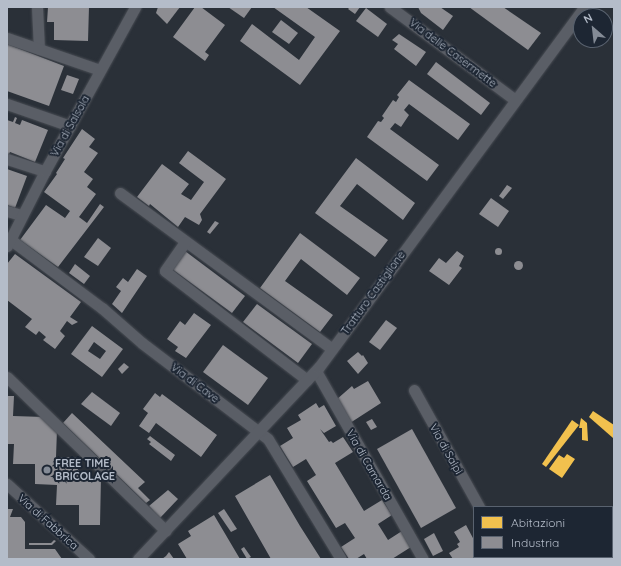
<!DOCTYPE html>
<html>
<head>
<meta charset="utf-8">
<style>
	body { margin:0 }
	#map { position:relative; width:621px; height:566px; overflow:hidden; background:#2a3038; font-family:Quicksand,sans-serif }
	div>[style] { position:absolute }
	.homes>* { inset:0; background:#f2c14e }
	.industry>* { inset:0; background:#8d8d92 }
	.round { border-radius:50% }
	.roads { filter:drop-shadow(0 0 1px #484c53) drop-shadow(0 0 1px #484c53) }
	.minor>* { height:11px; margin:-5.5px; padding:0 5.5px; transform-origin:5.5px; border-radius:5.5px; background:#5a5e66 }
	.dots>* { width:11px; height:11px; translate:-50% -50%; box-sizing:border-box; border:2px solid #1d2633; border-radius:50% }
	span { translate:-50% -50%; white-space:nowrap; text-align:center; line-height:1.15; -webkit-text-stroke:4px #1d2633; paint-order:stroke }
	.street-label { font-size:11px; color:#b4bcc9 }
	.poi-label { font-size:11px; color:#b4bcc9; font-weight:700 }
	.left { translate:0 -50%; text-align:left }
	.frame { position:absolute; inset:0; border:8px solid #b4bcc9; pointer-events:none }
	.legend { position:absolute; left:473px; top:506px; width:140px; height:52px; box-sizing:border-box; background:#1d2633; border:1px solid #59626f; margin:0; padding:5px 7px; list-style:none; font-size:12px; color:#b4bcc9 }
	.legend li { display:flex; align-items:center; gap:8px; height:20px }
	.legend b { width:20px; border:1px solid #59626f }
	.north { position:absolute; left:573px; top:8px; width:40px; height:40px; box-sizing:border-box; background:#1d2633; border:1px solid #59626f; border-radius:50%; rotate:332deg; font-size:11px; font-weight:700; line-height:16px; text-align:center; color:#b4bcc9 }
	.north::after { content:''; display:block; margin:auto; width:14px; height:18px; background:#848b96; clip-path:polygon(50% 0,100% 100%,50% 72%,0 100%) }
</style>
</head>
<body>
<div id="map">
	<div class="homes">
		<div style="clip-path:polygon(593px 411px,614px 425px,613px 438px,589px 417px)"></div>
		<div style="clip-path:polygon(581px 418px,587px 423px,588px 441px,582px 440px,582px 428px,579px 428px)"></div>
		<div style="clip-path:polygon(572px 420px,579px 425px,546px 467px,542px 464px)"></div>
		<div style="clip-path:polygon(567px 454px,575px 459px,562px 478px,549px 469px,559px 455px,564px 458px)"></div>
	</div>
	<div class="industry">
		<div style="clip-path:polygon(48px 7px,89px 7px,88px 41px,54px 40px,54px 22px,47px 22px)"></div>
		<div style="clip-path:polygon(158px 7px,180px 7px,167px 24px,156px 13px)"></div>
		<div style="clip-path:polygon(195px 7px,201px 7px,225px 25px,205px 52px,209px 55px,205px 61px,173px 37px)"></div>
		<div style="clip-path:polygon(228px 7px,252px 7px,244px 18px)"></div>
		<div style="clip-path:polygon(273px 7px,306px 7px,340px 31px,300px 85px,240px 41px,252px 24px,299px 60px,315px 37px)"></div>
		<div style="clip-path:polygon(350px 7px,360px 7px,355px 14px,348px 9px)"></div>
		<div style="clip-path:polygon(418px 7px,440px 7px,453px 16px,443px 30px,421px 13px)"></div>
		<div style="clip-path:polygon(469px 7px,503px 7px,541px 33px,528px 50px)"></div>
		<div style="clip-path:polygon(366px 8px,387px 24px,378px 37px,356px 21px)"></div>
		<div style="clip-path:polygon(281px 20px,298px 33px,289px 44px,272px 32px)"></div>
		<div style="clip-path:polygon(399px 34px,426px 52px,416px 66px,394px 49px,398px 44px,392px 40px)"></div>
		<div style="clip-path:polygon(7px 44px,64px 66px,49px 106px,7px 91px)"></div>
		<div style="clip-path:polygon(436px 62px,490px 103px,481px 115px,427px 74px)"></div>
		<div style="clip-path:polygon(67px 75px,79px 79px,73px 94px,61px 90px)"></div>
		<div style="clip-path:polygon(409px 80px,470px 124px,458px 140px,409px 104px,404px 110px,409px 115px,401px 127px,395px 123px,390px 129px,439px 165px,427px 181px,367px 137px,378px 121px,381px 122px,384px 118px,382px 116px,393px 100px,396px 102px,399px 97px,397px 95px)"></div>
		<div style="clip-path:polygon(15px 117px,17px 118px,15px 123px,20px 125px,22px 120px,48px 130px,35px 162px,10px 152px,7px 159px,7px 120px,13px 122px)"></div>
		<div style="clip-path:polygon(82px 129px,95px 139px,89px 147px,98px 153px,84px 172px,93px 179px,87px 187px,96px 194px,79px 217px,87px 223px,100px 204px,104px 207px,58px 267px,20px 240px,46px 205px,65px 218px,70px 211px,44px 192px,57px 174px,56px 173px,65px 159px,63px 158px)"></div>
		<div style="clip-path:polygon(188px 151px,226px 179px,200px 214px,202px 220px,199px 225px,185px 217px,178px 227px,150px 204px,149px 206px,137px 197px,162px 164px,189px 184px,181px 194px,191px 200px,204px 182px,179px 163px)"></div>
		<div style="clip-path:polygon(356px 158px,415px 203px,403px 220px,357px 184px,340px 206px,388px 240px,375px 257px,315px 213px)"></div>
		<div style="clip-path:polygon(7px 169px,27px 176px,15px 208px,7px 205px)"></div>
		<div style="clip-path:polygon(507px 185px,512px 188px,503px 199px,499px 196px)"></div>
		<div style="clip-path:polygon(491px 198px,509px 211px,498px 227px,479px 214px)"></div>
		<div style="clip-path:polygon(215px 221px,219px 223px,210px 234px,207px 232px)"></div>
		<div style="clip-path:polygon(300px 233px,360px 278px,347px 295px,301px 259px,285px 281px,333px 315px,320px 332px,260px 288px)"></div>
		<div style="clip-path:polygon(98px 238px,111px 248px,98px 266px,84px 257px)"></div>
		<div class="round" style="left:494.5px;top:247.5px;width:7px;height:7px"></div>
		<div style="clip-path:polygon(185px 251px,245px 296px,232px 313px,172px 269px)"></div>
		<div style="clip-path:polygon(457px 251px,464px 256px,459px 266px,462px 268px,449px 285px,429px 271px,439px 258px,446px 263px)"></div>
		<div style="clip-path:polygon(15px 254px,81px 302px,70px 317px,78px 322px,72px 325px,67px 321px,60px 331px,65px 336px,55px 349px,43px 340px,46px 337px,39px 331px,36px 335px,25px 327px,32px 319px,7px 300px,7px 264px)"></div>
		<div class="round" style="left:513.5px;top:260.5px;width:9px;height:9px"></div>
		<div style="clip-path:polygon(75px 264px,90px 276px,84px 284px,69px 273px)"></div>
		<div style="clip-path:polygon(137px 269px,147px 276px,122px 313px,112px 304px,121px 291px,116px 287px,123px 278px,128px 282px)"></div>
		<div style="clip-path:polygon(257px 304px,312px 344px,298px 363px,243px 322px)"></div>
		<div style="clip-path:polygon(194px 313px,211px 325px,186px 358px,175px 351px,178px 347px,167px 339px,180px 321px,185px 325px)"></div>
		<div style="clip-path:polygon(386px 320px,397px 328px,380px 350px,369px 342px)"></div>
		<div style="clip-path:polygon(evenodd,92px 326px,123px 349px,102px 377px,71px 354px,92px 326px,94px 342px,106px 351px,100px 359px,88px 351px,94px 342px)"></div>
		<div style="clip-path:polygon(223px 345px,268px 378px,248px 405px,203px 372px)"></div>
		<div style="clip-path:polygon(358px 352px,362px 356px,363px 355px,368px 363px,358px 374px,347px 361px)"></div>
		<div style="clip-path:polygon(124px 363px,129px 367px,122px 374px,118px 369px)"></div>
		<div style="clip-path:polygon(368px 381px,381px 403px,350px 423px,336px 400px,352px 386px,354px 389px)"></div>
		<div style="clip-path:polygon(92px 392px,120px 413px,111px 426px,81px 404px)"></div>
		<div style="clip-path:polygon(155px 393px,160px 397px,162px 394px,217px 435px,201px 457px,156px 423px,149px 433px,139px 426px,148px 413px,143px 409px)"></div>
		<div style="clip-path:polygon(7px 396px,14px 396px,13px 416px,44px 417px,57px 430px,56px 457px,79px 457px,79px 477px,101px 477px,100px 525px,79px 525px,79px 505px,56px 505px,57px 485px,35px 484px,35px 464px,13px 464px,14px 444px,7px 444px)"></div>
		<div style="clip-path:polygon(316px 403px,319px 408px,324px 405px,336px 426px,324px 433px,320px 429px,329px 442px,331px 441px,333px 443px,343px 437px,353px 452px,335px 463px,364px 511px,382px 500px,392px 515px,378px 524px,388px 540px,402px 531px,411px 547px,392px 559px,367px 559px,364px 554px,356px 559px,349px 559px,341px 547px,355px 538px,345px 523px,336px 528px,307px 481px,316px 475px,306px 459px,293px 467px,280px 446px,293px 438px,287px 428px,301px 420px,298px 415px)"></div>
		<div style="clip-path:polygon(72px 413px,145px 482px,138px 488px,150px 500px,146px 503px,63px 423px)"></div>
		<div style="clip-path:polygon(372px 419px,377px 427px,371px 430px,366px 422px)"></div>
		<div style="clip-path:polygon(412px 429px,456px 508px,421px 528px,377px 449px)"></div>
		<div style="clip-path:polygon(150px 436px,175px 455px,171px 461px,149px 444px,151px 442px,147px 439px)"></div>
		<div style="clip-path:polygon(270px 475px,300px 526px,321px 559px,271px 559px,235px 496px)"></div>
		<div style="clip-path:polygon(168px 490px,178px 499px,160px 518px,149px 506px)"></div>
		<div style="clip-path:polygon(7px 509px,13px 509px,10px 517px,21px 517px,25px 522px,25px 549px,55px 549px,62px 559px,7px 559px)"></div>
		<div style="clip-path:polygon(224px 509px,237px 529px,231px 532px,218px 513px)"></div>
		<div style="clip-path:polygon(214px 515px,240px 559px,187px 559px,178px 544px,191px 536px,188px 531px)"></div>
		<div style="clip-path:polygon(466px 525px,474px 540px,474px 557px,485px 559px,453px 559px,449px 553px,459px 547px,457px 544px,460px 542px,454px 532px)"></div>
		<div style="clip-path:polygon(434px 533px,443px 551px,433px 556px,424px 539px)"></div>
		<div style="clip-path:polygon(54px 540px,56px 541px,52px 545px,29px 545px,29px 543px,51px 543px)"></div>
		<div style="clip-path:polygon(244px 547px,251px 557px,247px 559px,241px 549px)"></div>
		<div style="clip-path:polygon(169px 552px,174px 559px,162px 559px,166px 556px)"></div>
	</div>
	<div class="roads">
		<div class="minor">
			<div style="left:37px;top:7px;width:42px;rotate:87.3deg"></div>
			<div style="left:390px;top:7px;width:156px;rotate:36.6deg"></div>
			<div style="left:7px;top:38px;width:98px;rotate:19deg"></div>
			<div style="left:7px;top:104px;width:67px;rotate:19.2deg"></div>
			<div style="left:7px;top:159px;width:40px;rotate:18deg"></div>
			<div style="left:120px;top:193px;width:263px;rotate:36.3deg"></div>
			<div style="left:7px;top:211px;width:15px;rotate:16deg"></div>
			<div style="left:11px;top:240px;width:114px;rotate:36.8deg"></div>
			<div style="left:102px;top:308px;width:53px;rotate:41.2deg"></div>
			<div style="left:142px;top:343px;width:158px;rotate:37.3deg"></div>
			<div style="left:268px;top:439px;width:140px;rotate:58.7deg"></div>
			<div style="left:185px;top:242px;width:35px;rotate:125deg"></div>
			<div style="left:165px;top:271px;width:179px;rotate:37.5deg"></div>
			<div style="left:7px;top:246px;width:84px;rotate:-63.1deg"></div>
			<div style="left:45px;top:171px;width:187px;rotate:-61.2deg"></div>
			<div style="left:316px;top:371px;width:216px;rotate:60.4deg"></div>
			<div style="left:7px;top:377px;width:221px;rotate:44.1deg"></div>
			<div style="left:414px;top:390px;width:134px;rotate:60.9deg"></div>
			<div style="left:7px;top:484px;width:111px;rotate:42.4deg"></div>
			<div style="left:507px;top:557px;width:2px;rotate:63deg"></div>
			<div style="left:138px;top:559px;width:264px;rotate:-46.7deg"></div>
			<div style="left:319px;top:367px;width:447px;rotate:-53.6deg"></div>
		</div>
	</div>
	<div class="dots">
		<div style="left:47px;top:470px;background:#848b96"></div>
	</div>
	<div class="street-label">
		<span style="left:453px;top:53px;rotate:37deg">Via delle Casermette</span>
		<span style="left:70px;top:126px;rotate:-61deg">Via di Salsola</span>
		<span style="left:373px;top:293px;rotate:-54deg">Tratturo Castiglione</span>
		<span style="left:195px;top:383px;rotate:37deg">Via di Cave</span>
		<span style="left:446px;top:449px;rotate:61deg">Via di Salpi</span>
		<span style="left:369px;top:465px;rotate:60deg">Via di Camarda</span>
		<span style="left:48px;top:522px;rotate:42deg">Via di Fabbrica</span>
	</div>
	<div class="poi-label">
		<span class="left" style="left:55px;top:470px">FREE TIME<br>BRICOLAGE</span>
	</div>
	<div class="frame"></div>
	<ul class="legend">
	<li><b style="height:11px;background:#f2c14e"></b>Abitazioni</li>
	<li><b style="height:11px;background:#8d8d92"></b>Industria</li>
	</ul>
	<div class="north">N</div>
</div>
</body>
</html>
